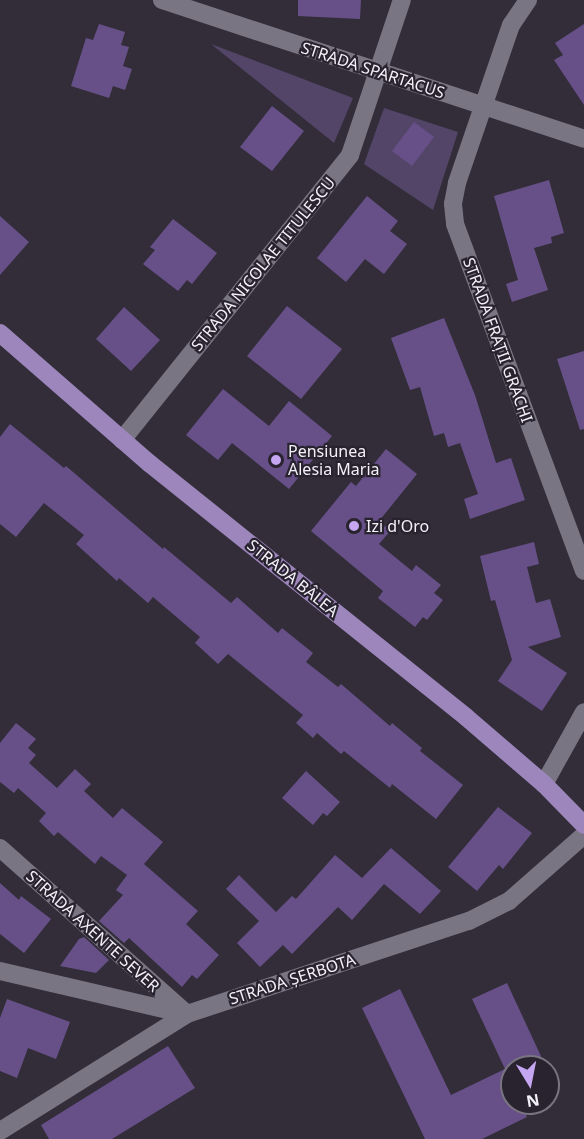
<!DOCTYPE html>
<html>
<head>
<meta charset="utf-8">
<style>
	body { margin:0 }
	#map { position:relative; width:584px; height:1139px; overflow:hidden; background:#322d39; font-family:"Noto Sans",sans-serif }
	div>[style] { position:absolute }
	.green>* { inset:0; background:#534568 }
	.building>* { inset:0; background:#675088 }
	.street>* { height:18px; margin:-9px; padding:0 9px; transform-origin:9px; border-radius:9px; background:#7a7583 }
	.primary>* { height:18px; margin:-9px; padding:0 9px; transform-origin:9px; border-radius:9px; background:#9c86bc }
	.dots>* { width:16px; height:16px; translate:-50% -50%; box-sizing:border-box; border:3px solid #28232f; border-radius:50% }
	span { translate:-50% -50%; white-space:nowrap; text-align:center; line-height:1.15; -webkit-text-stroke:4.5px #28232f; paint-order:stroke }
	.street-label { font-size:16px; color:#f3f0f9 }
	.poi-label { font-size:16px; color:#f3f0f9 }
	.left { translate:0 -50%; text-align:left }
	.north { position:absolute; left:500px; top:1055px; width:60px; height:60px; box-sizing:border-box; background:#28232f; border:2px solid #797580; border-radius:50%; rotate:170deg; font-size:16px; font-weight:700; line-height:24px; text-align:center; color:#f3f0f9 }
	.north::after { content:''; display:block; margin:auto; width:21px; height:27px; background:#c5a7f1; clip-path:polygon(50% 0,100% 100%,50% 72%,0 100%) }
</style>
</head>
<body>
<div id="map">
	<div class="green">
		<div style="clip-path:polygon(211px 44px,353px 98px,334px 143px)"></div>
		<div style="clip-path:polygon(384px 108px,458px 132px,433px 210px,364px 164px)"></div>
	</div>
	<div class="building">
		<div style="clip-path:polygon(298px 0,361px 0,360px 19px,298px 16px)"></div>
		<div style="clip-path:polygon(99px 24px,125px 32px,121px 45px,129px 47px,123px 66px,132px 69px,125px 90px,113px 86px,109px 98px,71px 86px,86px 38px,93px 40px)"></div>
		<div style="clip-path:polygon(584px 24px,584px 105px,554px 60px,563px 55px,555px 43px)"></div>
		<div style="clip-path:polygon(272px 106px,304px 131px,272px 171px,240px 147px)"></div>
		<div style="clip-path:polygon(414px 122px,434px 137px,412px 166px,392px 151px)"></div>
		<div style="clip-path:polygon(549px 180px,564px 233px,551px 237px,552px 243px,534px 248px,548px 290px,512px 302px,506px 284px,518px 280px,494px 196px)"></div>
		<div style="clip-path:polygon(367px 196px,398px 221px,390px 231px,407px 244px,384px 274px,365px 259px,346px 282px,317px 258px)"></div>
		<div style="clip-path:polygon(0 216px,29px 242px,0 275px)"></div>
		<div style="clip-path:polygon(173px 219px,217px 253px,192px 284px,187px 280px,178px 291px,143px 264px,155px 250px,150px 247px)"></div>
		<div style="clip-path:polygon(287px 306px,342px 349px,301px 399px,247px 356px)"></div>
		<div style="clip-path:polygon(124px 307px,160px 340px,131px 371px,96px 339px)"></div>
		<div style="clip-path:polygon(444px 318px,475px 395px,496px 463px,511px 458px,525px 500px,470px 519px,464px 499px,478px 494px,460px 443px,448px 447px,444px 433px,434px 436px,420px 387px,410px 390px,391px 338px)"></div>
		<div style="clip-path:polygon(584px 351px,584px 429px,580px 430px,557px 359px)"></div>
		<div style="clip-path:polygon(223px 389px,269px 426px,289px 401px,332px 436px,289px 489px,232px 443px,218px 460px,186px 435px)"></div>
		<div style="clip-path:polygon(10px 424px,64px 468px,66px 466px,163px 549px,164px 547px,231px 603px,237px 597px,278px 633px,282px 628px,313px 653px,306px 662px,338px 687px,341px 684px,390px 726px,392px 723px,422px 748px,420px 751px,463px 785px,436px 819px,392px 784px,390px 788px,344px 751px,341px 754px,317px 733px,313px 738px,296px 723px,303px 715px,228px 654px,218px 664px,195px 643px,200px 637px,153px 597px,148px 603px,119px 578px,117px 581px,76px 544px,84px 535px,44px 503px,16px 537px,0 524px,0 437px)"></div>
		<div style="clip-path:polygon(386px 449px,417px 474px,371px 531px,398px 522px,379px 544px,412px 571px,416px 565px,441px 585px,434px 593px,443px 600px,427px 620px,423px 617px,415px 627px,378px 598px,383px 591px,311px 531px,351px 482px,356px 486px)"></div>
		<div style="clip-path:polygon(534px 542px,539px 564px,527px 567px,536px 603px,550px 599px,561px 637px,528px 647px,567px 673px,542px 711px,498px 681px,512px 660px,495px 600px,491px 601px,480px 556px)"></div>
		<div style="clip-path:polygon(16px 723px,36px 739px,28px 748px,36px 755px,29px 763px,57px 788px,75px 769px,91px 784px,84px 791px,113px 818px,122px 808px,163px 842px,144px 864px,198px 911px,186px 924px,219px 955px,197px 979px,192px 975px,182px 987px,129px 938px,124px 943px,99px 921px,123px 895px,116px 890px,127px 875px,101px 856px,95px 864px,58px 832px,54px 836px,39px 821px,46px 813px,18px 788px,14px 793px,0 782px,0 743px)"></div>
		<div style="clip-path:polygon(306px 771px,340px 802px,327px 816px,323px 813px,313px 825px,282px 798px)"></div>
		<div style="clip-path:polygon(498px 807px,532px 833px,503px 869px,499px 865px,477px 891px,448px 867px)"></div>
		<div style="clip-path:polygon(391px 848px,441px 891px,420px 914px,384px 884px,352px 920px,338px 907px,292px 954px,283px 945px,260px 967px,237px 943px,259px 921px,226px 889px,239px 875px,276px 912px,292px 896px,296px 899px,335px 855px,362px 878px)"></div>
		<div style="clip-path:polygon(0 883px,19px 900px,21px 896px,51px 919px,24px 953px,0 934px)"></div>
		<div style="clip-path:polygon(84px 937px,109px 960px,96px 973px,60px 966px,79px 939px)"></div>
		<div style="clip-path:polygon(507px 983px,546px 1067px,512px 1067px,512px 1103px,520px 1103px,527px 1117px,482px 1139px,425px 1139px,362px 1008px,400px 989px,451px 1095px,505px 1069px,472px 999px)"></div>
		<div style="clip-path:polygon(7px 999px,70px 1022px,56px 1059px,28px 1048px,17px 1078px,0 1071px,0 1018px)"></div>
		<div style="clip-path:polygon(168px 1046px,195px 1088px,112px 1139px,49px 1139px,41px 1125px)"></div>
	</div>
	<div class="street">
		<div style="left:162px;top:0;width:444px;rotate:18.2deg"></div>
		<div style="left:528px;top:0;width:30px;rotate:124deg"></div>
		<div style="left:511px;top:25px;width:167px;rotate:108.9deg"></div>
		<div style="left:457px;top:183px;width:21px;rotate:101deg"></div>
		<div style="left:453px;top:204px;width:20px;rotate:84deg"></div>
		<div style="left:455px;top:224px;width:370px;rotate:69.6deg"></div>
		<div style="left:122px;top:440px;width:365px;rotate:-51.3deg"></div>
		<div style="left:350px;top:155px;width:163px;rotate:-71.5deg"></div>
		<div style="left:544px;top:784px;width:82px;rotate:-60.9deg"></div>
		<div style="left:0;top:848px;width:250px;rotate:41.6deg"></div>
		<div style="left:0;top:971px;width:190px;rotate:13.1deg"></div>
		<div style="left:0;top:1131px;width:221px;rotate:-32deg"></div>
		<div style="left:187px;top:1014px;width:297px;rotate:-18.3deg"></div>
		<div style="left:469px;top:921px;width:45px;rotate:-26.6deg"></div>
		<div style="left:509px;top:901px;width:100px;rotate:-41.3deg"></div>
	</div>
	<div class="primary">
		<div style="left:0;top:333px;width:198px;rotate:41.1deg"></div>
		<div style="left:149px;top:463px;width:406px;rotate:38.7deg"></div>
		<div style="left:466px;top:717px;width:103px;rotate:40.7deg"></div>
		<div style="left:544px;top:784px;width:57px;rotate:45.7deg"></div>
	</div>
	<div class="dots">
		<div style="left:276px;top:460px;background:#c5a7f1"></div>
		<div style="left:354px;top:526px;background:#c5a7f1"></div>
	</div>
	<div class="street-label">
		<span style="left:373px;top:70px;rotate:18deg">STRADA SPARTACUS</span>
		<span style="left:263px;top:264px;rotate:-51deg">STRADA NICOLAE TITULESCU</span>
		<span style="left:498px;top:340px;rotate:70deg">STRADA FRAȚII GRACHI</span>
		<span style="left:293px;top:578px;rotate:39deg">STRADA BÂLEA</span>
		<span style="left:93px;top:931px;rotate:42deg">STRADA AXENTE SEVER</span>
		<span style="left:292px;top:979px;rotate:-18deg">STRADA ȘERBOTA</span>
	</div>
	<div class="poi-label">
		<span class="left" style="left:288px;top:460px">Pensiunea<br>Alesia Maria</span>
		<span class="left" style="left:366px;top:526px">Izi d'Oro</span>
	</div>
	<div class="north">N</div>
</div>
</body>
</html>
